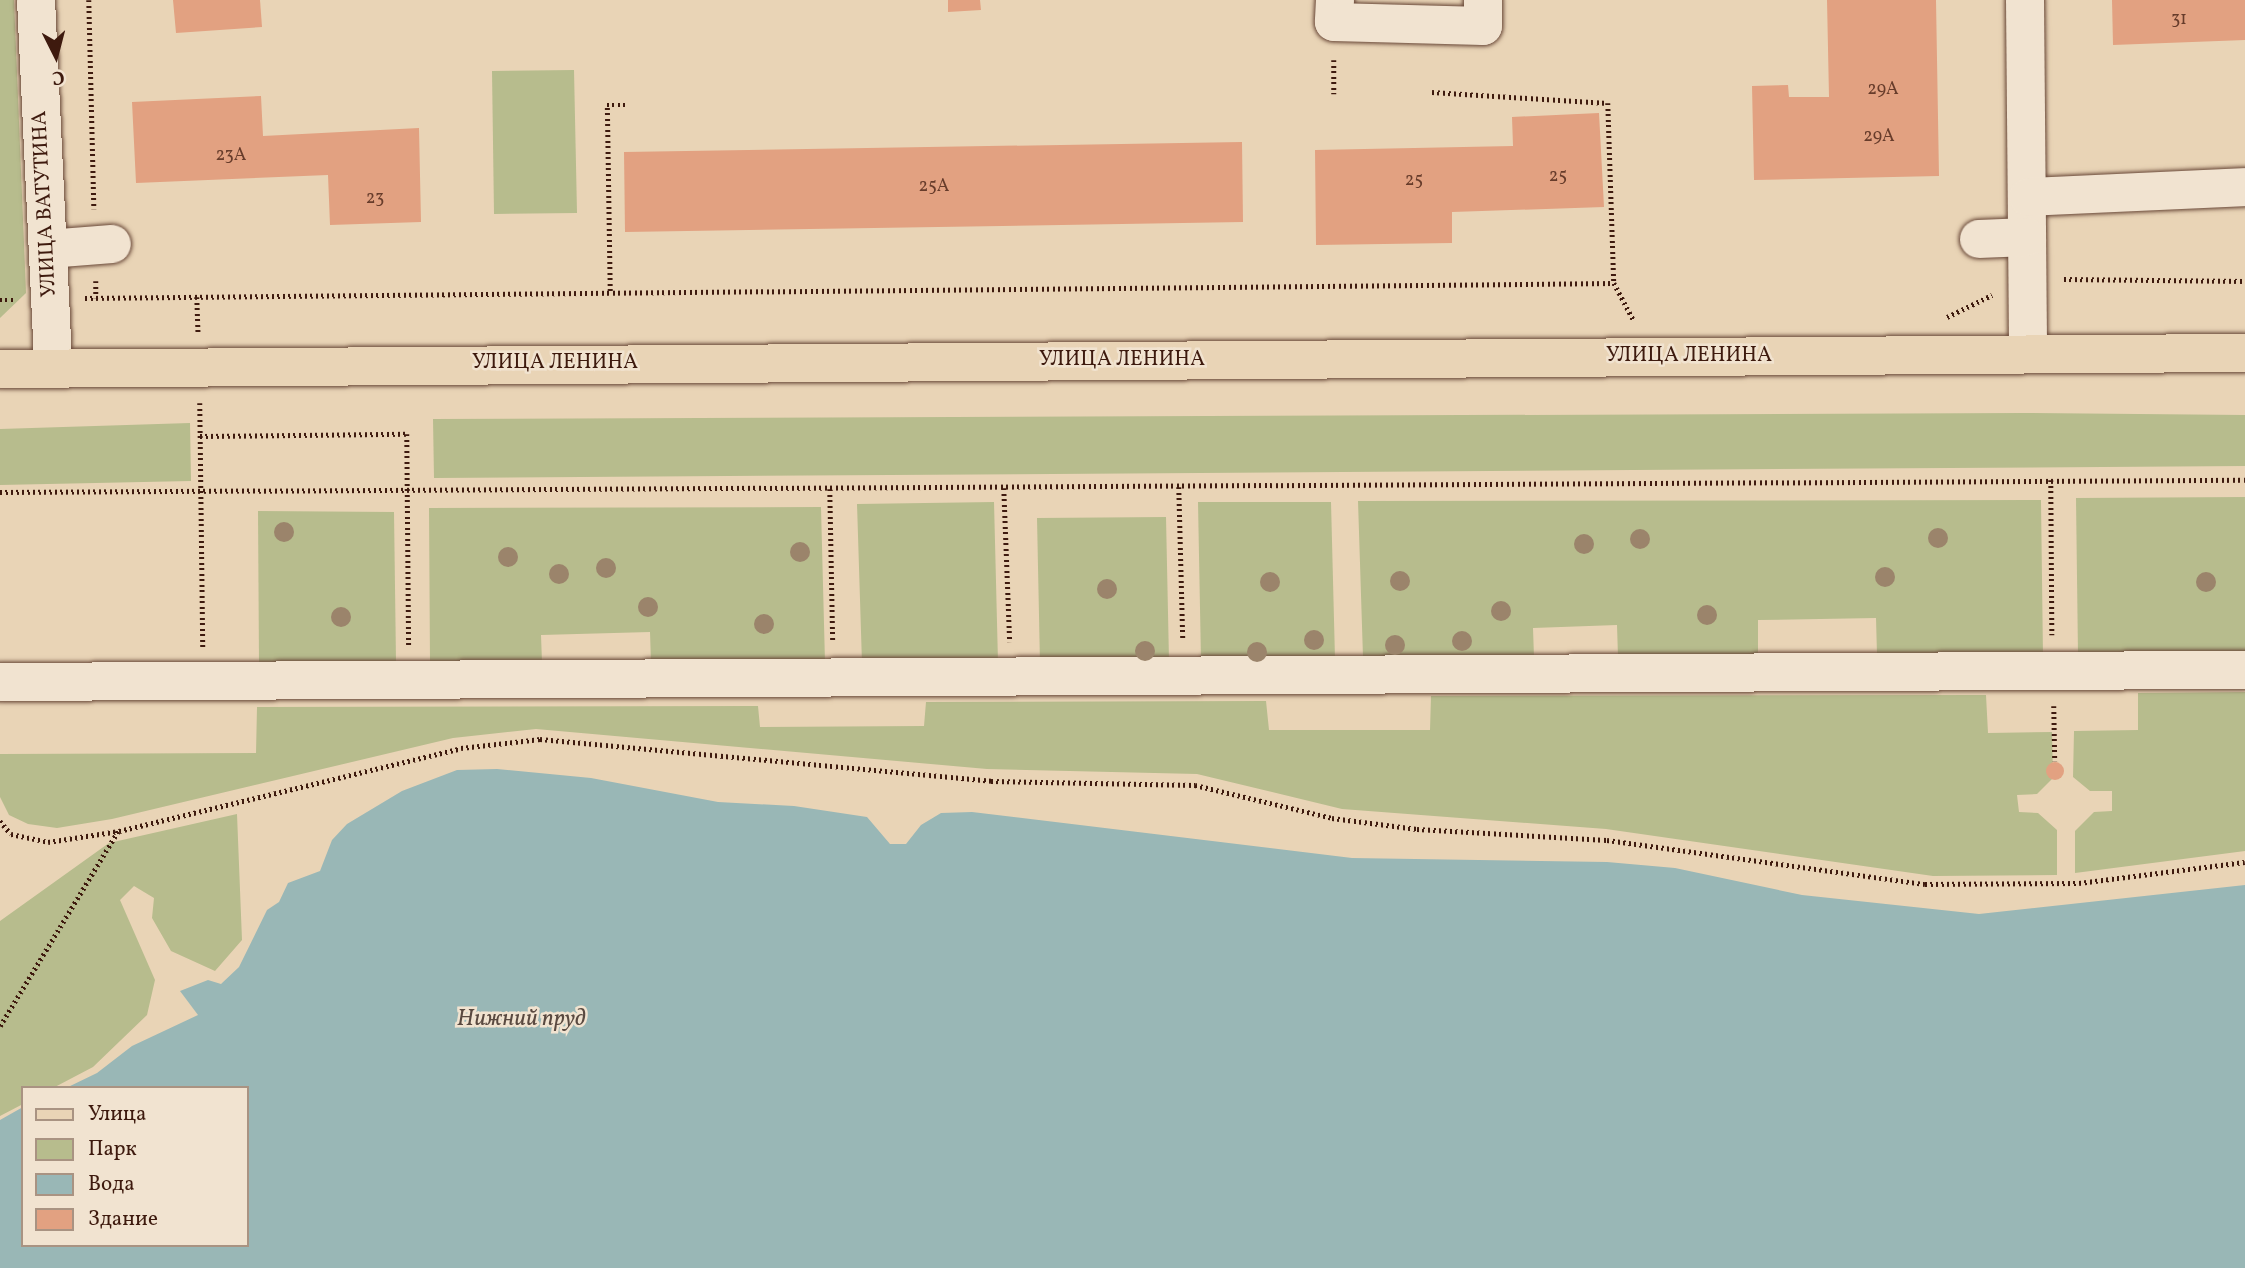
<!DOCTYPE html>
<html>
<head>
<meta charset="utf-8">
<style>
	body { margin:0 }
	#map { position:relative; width:2245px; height:1268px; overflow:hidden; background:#e9d4b6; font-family:Vollkorn,serif }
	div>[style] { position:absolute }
	.green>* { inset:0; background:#b7bc8d }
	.water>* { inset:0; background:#99b7b6 }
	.building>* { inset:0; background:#e2a181 }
	.round { border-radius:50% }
	.path>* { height:4.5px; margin-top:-2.25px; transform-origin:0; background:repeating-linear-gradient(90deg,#3e1a0e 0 2px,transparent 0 5.5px) }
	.roads { filter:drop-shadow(0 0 2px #694838) drop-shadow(0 0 2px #694838) }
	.minor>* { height:38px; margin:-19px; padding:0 19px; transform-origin:19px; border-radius:19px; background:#f1e3d0 }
	.major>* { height:38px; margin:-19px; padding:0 19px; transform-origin:19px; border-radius:19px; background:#e9d4b6 }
	.trees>* { width:20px; height:20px; margin:-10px; border-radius:50%; background:#9b846b }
	span { translate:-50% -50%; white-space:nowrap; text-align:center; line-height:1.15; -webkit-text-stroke:5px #f1e3d0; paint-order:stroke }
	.number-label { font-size:18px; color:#673c2b }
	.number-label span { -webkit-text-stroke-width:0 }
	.street-label { font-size:21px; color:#3e1a0e }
	.water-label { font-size:23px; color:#594940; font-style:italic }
	.legend { position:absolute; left:21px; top:1086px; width:228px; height:161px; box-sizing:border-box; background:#f1e3d0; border:2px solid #a99382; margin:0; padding:9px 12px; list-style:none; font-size:21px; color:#3e1a0e }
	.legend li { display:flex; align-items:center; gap:14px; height:35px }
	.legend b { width:35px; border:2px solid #a99382 }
	.north { position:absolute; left:21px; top:21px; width:70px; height:70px; -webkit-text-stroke:5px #f1e3d0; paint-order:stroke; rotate:174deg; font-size:19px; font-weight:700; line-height:28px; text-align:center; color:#3e1a0e }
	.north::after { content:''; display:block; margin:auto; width:24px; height:32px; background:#3e1a0e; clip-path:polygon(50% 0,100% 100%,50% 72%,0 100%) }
</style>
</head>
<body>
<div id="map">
	<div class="green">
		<div style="clip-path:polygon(0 0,14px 0,26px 293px,0 318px)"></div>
		<div style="clip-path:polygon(574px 70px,577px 213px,494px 214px,492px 71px)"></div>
		<div style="clip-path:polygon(2022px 413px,2245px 415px,2245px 466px,434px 478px,433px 419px)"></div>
		<div style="clip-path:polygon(190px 423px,191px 481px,0 485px,0 429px)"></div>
		<div style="clip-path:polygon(2245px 497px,2245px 655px,2078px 655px,2076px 498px)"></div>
		<div style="clip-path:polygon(2041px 500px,2043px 656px,1877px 655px,1876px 618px,1758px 620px,1758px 655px,1618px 657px,1617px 625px,1533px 628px,1534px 657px,1363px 657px,1358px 501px)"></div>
		<div style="clip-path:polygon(994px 502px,998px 662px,862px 664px,857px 504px)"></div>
		<div style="clip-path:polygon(1198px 502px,1331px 502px,1335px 659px,1201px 661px)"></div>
		<div style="clip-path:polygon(821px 507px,825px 662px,651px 663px,650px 632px,541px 635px,542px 662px,430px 664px,429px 508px)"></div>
		<div style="clip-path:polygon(258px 511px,394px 512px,396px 662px,259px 663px)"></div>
		<div style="clip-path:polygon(1166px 517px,1169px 661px,1040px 664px,1037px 518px)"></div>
		<div style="clip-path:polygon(2245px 692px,2245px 851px,2075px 873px,2075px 831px,2094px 812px,2112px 811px,2112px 791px,2090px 791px,2073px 777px,2074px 731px,2138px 730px,2138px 693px)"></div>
		<div style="clip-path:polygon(1986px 695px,1988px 733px,2052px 732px,2053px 778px,2037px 794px,2017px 795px,2019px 812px,2038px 813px,2057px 830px,2057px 875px,1933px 876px,1606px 829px,1342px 809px,1197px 774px,987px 769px,536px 729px,453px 738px,112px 819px,57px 828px,28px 824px,9px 815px,0 797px,0 754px,256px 753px,257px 707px,758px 706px,760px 727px,924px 726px,926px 702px,1266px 701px,1269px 730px,1430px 730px,1431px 696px)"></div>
		<div style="clip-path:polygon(237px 814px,242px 940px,215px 971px,171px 951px,152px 918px,154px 898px,134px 886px,120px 900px,155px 980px,147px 1015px,93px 1067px,53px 1088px,23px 1088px,23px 1104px,0 1116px,0 921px,109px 843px)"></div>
	</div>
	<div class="water">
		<div style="clip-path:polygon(497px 769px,591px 778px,718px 802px,794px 806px,867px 817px,890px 844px,906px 844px,921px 825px,941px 813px,972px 812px,1352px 858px,1607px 862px,1675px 868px,1802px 895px,1979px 914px,2245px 885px,2245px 1268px,0 1268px,0 1120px,23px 1107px,23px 1245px,247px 1245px,247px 1088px,66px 1088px,97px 1073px,132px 1046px,198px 1015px,180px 991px,208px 980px,221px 984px,239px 967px,267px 910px,279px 902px,288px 883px,320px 871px,332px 840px,347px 824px,402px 791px,457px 770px)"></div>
	</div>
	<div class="building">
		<div style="clip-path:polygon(173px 0,260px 0,262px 27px,176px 33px)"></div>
		<div style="clip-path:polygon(948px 0,980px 0,981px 10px,948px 12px)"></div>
		<div style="clip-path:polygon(1827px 0,1936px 0,1939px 176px,1754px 180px,1752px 86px,1788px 85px,1789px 97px,1829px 97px)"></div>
		<div style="clip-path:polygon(2112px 0,2245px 0,2245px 40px,2113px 45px)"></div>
		<div style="clip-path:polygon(261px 96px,263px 136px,419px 128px,421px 222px,330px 225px,328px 175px,136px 183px,132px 102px)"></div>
		<div style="clip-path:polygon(1599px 113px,1604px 207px,1452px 212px,1452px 243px,1316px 245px,1315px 150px,1513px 146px,1512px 117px)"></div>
		<div style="clip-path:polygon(1242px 142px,1243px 222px,625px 232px,624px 152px)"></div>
		<div class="round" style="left:2046px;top:762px;width:18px;height:18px"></div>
	</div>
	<div class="path">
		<div style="left:89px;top:0;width:209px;rotate:88.6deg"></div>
		<div style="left:1334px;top:60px;width:34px;rotate:90deg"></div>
		<div style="left:1432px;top:92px;width:176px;rotate:3.6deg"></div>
		<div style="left:1608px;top:103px;width:180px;rotate:88.1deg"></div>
		<div style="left:2064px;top:279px;width:181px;rotate:0.6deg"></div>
		<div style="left:96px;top:281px;width:17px;rotate:90deg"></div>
		<div style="left:610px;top:291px;width:186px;rotate:-90.9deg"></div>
		<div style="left:607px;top:105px;width:20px"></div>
		<div style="left:197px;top:297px;width:35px;rotate:88deg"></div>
		<div style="left:85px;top:298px;width:1529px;rotate:-0.56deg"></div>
		<div style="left:1614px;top:283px;width:43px;rotate:62.2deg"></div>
		<div style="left:0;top:300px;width:13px"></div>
		<div style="left:1947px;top:317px;width:50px;rotate:-26.1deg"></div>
		<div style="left:200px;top:403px;width:244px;rotate:89.3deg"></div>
		<div style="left:200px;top:436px;width:207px;rotate:-0.6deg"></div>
		<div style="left:407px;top:434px;width:211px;rotate:89.5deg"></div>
		<div style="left:2051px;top:480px;width:155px;rotate:89.6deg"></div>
		<div style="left:1179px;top:487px;width:153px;rotate:88.5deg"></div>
		<div style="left:1004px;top:488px;width:154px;rotate:87.8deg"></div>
		<div style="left:830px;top:489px;width:153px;rotate:88.9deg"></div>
		<div style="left:0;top:492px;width:2245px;rotate:-0.31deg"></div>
		<div style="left:2054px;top:706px;width:55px;rotate:89deg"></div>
		<div style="left:0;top:821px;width:17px;rotate:50deg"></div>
		<div style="left:11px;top:834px;width:38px;rotate:12deg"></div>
		<div style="left:48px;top:842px;width:72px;rotate:-8.8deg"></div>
		<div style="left:119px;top:831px;width:352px;rotate:-13.6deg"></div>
		<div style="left:461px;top:748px;width:80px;rotate:-6.5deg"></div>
		<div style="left:540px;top:739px;width:453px;rotate:5.3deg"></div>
		<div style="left:991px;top:781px;width:204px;rotate:1.1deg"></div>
		<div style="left:1195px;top:785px;width:141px;rotate:13.5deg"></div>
		<div style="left:1332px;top:818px;width:86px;rotate:7.4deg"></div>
		<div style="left:1417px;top:829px;width:190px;rotate:3.3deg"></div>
		<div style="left:1607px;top:840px;width:321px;rotate:7.9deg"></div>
		<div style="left:1925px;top:884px;width:154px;rotate:-0.4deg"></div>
		<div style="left:2079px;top:883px;width:167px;rotate:-7.2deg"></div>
		<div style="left:0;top:1026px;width:228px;rotate:-58.8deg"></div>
	</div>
	<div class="roads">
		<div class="minor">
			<div style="left:36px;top:0;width:366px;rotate:87.3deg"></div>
			<div style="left:1335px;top:0;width:22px;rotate:93deg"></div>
			<div style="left:1334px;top:22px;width:149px;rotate:1.5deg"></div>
			<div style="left:1483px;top:26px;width:26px;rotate:-90deg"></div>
			<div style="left:2025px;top:0;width:354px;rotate:89.5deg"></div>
			<div style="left:2028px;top:197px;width:217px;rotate:-2.6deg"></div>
			<div style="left:1979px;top:239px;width:48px;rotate:-2.4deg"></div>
			<div style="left:48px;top:249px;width:64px;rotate:-4.5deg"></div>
			<div style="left:0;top:682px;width:2245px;rotate:-0.31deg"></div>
		</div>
		<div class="major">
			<div style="left:0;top:369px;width:2245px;rotate:-0.41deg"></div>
		</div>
	</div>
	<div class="trees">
		<div style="left:284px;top:532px"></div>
		<div style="left:1938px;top:538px"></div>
		<div style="left:1640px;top:539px"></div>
		<div style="left:1584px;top:544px"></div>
		<div style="left:800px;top:552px"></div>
		<div style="left:508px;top:557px"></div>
		<div style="left:606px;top:568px"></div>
		<div style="left:559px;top:574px"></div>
		<div style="left:1885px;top:577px"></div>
		<div style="left:1400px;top:581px"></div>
		<div style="left:1270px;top:582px"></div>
		<div style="left:2206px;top:582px"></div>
		<div style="left:1107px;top:589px"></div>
		<div style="left:648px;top:607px"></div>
		<div style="left:1501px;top:611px"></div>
		<div style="left:1707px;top:615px"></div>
		<div style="left:341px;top:617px"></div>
		<div style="left:764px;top:624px"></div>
		<div style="left:1314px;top:640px"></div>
		<div style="left:1462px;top:641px"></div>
		<div style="left:1395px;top:645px"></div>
		<div style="left:1145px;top:651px"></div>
		<div style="left:1257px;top:652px"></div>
	</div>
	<div class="number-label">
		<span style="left:2179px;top:20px">31</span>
		<span style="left:1883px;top:90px">29А</span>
		<span style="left:1879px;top:137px">29А</span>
		<span style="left:231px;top:156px">23А</span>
		<span style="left:1558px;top:177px">25</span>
		<span style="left:1414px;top:181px">25</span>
		<span style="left:934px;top:187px">25А</span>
		<span style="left:375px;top:199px">23</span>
	</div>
	<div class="street-label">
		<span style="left:45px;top:204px;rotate:-93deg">УЛИЦА ВАТУТИНА</span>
		<span style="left:1689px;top:356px">УЛИЦА ЛЕНИНА</span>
		<span style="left:1122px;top:360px">УЛИЦА ЛЕНИНА</span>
		<span style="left:555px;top:363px">УЛИЦА ЛЕНИНА</span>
	</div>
	<div class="water-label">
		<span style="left:521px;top:1019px">Нижний пруд</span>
	</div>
	<ul class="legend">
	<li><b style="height:9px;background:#e9d4b6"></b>Улица</li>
	<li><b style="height:19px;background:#b7bc8d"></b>Парк</li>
	<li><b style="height:19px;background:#99b7b6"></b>Вода</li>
	<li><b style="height:19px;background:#e2a181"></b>Здание</li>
	</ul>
	<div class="north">С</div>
</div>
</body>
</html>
